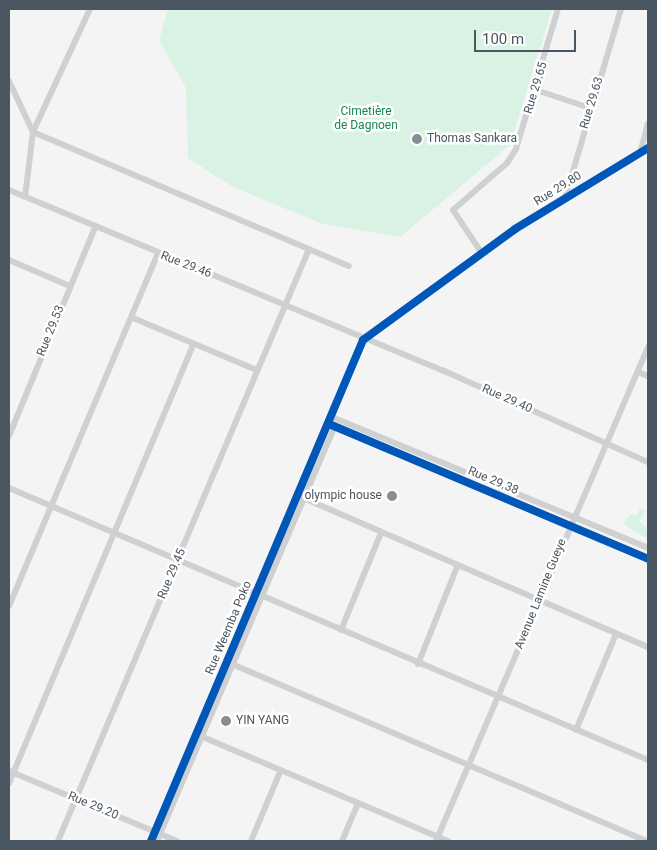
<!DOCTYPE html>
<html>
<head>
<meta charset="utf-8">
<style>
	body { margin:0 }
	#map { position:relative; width:657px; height:850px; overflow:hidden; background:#f4f4f4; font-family:Roboto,sans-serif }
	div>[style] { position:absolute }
	.green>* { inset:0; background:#d9f2e3 }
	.minor>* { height:6px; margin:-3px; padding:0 3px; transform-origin:3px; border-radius:3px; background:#ced0d2 }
	.cycleway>* { height:8px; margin:-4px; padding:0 4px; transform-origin:4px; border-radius:4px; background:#0057b8 }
	.dots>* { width:14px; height:14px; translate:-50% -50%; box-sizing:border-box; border:2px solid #fff; border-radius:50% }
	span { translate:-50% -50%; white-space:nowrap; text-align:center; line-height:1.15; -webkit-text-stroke:5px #fff; paint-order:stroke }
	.street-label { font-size:12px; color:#4a5661 }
	.park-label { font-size:12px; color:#17864f }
	.poi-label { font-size:12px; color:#4a5661 }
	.left { translate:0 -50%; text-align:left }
	.right { translate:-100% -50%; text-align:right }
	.frame { position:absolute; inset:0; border:10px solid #4a5661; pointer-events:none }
	.scale { position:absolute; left:474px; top:30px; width:102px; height:22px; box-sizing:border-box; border:2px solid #4a5661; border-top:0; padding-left:6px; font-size:15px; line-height:18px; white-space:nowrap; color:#4a5661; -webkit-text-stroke:4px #fff; paint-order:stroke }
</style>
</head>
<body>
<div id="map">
	<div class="green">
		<div style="clip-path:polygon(168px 9px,552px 9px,510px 145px,400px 237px,323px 224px,233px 187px,188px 158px,186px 88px,159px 40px)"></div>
		<div style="clip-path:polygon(640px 508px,646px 510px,639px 522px,648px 528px,648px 539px,623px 524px,631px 514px,637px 515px)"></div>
	</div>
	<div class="minor">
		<div style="left:90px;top:9px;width:136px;rotate:114.9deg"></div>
		<div style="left:33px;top:132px;width:343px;rotate:23deg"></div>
		<div style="left:9px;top:81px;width:56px;rotate:64.8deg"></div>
		<div style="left:33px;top:132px;width:65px;rotate:97deg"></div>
		<div style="left:536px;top:90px;width:57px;rotate:18.4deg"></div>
		<div style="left:640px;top:153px;width:30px;rotate:-75deg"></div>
		<div style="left:9px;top:190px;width:469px;rotate:22.6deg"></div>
		<div style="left:442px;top:370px;width:226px;rotate:24.1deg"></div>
		<div style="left:565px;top:198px;width:197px;rotate:-73.5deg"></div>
		<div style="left:481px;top:252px;width:50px;rotate:-123.7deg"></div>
		<div style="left:453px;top:210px;width:72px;rotate:-41deg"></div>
		<div style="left:507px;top:163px;width:17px;rotate:-57deg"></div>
		<div style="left:516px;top:149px;width:146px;rotate:-73.3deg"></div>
		<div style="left:9px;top:260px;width:66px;rotate:23.1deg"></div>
		<div style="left:133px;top:318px;width:134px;rotate:22.8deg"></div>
		<div style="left:638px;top:372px;width:11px;rotate:22deg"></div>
		<div style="left:332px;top:417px;width:342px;rotate:22.5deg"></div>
		<div style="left:332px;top:425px;width:343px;rotate:23deg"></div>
		<div style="left:9px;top:436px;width:226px;rotate:-67.6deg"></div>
		<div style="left:9px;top:488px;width:694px;rotate:23.06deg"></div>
		<div style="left:301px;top:497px;width:378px;rotate:23.4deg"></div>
		<div style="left:9px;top:606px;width:382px;rotate:-67.1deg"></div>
		<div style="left:341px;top:630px;width:105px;rotate:-67.6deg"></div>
		<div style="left:227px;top:662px;width:456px;rotate:23.1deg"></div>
		<div style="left:418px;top:664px;width:105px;rotate:-68.1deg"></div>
		<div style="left:576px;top:730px;width:104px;rotate:-67.4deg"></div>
		<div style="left:198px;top:735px;width:272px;rotate:23deg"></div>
		<div style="left:9px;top:771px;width:182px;rotate:22.6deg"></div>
		<div style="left:9px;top:783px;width:475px;rotate:-67.2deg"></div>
		<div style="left:58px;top:841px;width:643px;rotate:-67.02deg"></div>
		<div style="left:151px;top:841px;width:544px;rotate:-67.06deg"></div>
		<div style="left:363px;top:340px;width:188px;rotate:-36.1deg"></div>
		<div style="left:515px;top:229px;width:156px;rotate:-31.3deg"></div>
		<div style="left:157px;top:841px;width:452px;rotate:-66.8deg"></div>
		<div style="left:251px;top:841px;width:75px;rotate:-67.2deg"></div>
		<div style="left:342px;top:841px;width:39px;rotate:-67deg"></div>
		<div style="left:436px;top:841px;width:538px;rotate:-66.77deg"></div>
	</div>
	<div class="cycleway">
		<div style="left:329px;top:424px;width:346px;rotate:22.9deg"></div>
		<div style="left:151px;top:841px;width:544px;rotate:-67.06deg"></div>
		<div style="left:363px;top:340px;width:188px;rotate:-36.1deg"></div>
		<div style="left:515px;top:229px;width:156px;rotate:-31.3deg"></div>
	</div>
	<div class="dots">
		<div style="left:417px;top:139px;background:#868d94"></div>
		<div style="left:392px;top:496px;background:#868d94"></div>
		<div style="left:226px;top:721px;background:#868d94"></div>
	</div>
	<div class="street-label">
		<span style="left:536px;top:88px;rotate:-73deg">Rue 29.65</span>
		<span style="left:592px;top:103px;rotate:-73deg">Rue 29.63</span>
		<span style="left:558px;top:189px;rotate:-32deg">Rue 29.80</span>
		<span style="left:186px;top:265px;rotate:21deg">Rue 29.46</span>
		<span style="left:51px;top:331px;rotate:-68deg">Rue 29.53</span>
		<span style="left:507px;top:399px;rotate:24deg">Rue 29.40</span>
		<span style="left:493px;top:481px;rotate:23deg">Rue 29.38</span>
		<span style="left:172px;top:574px;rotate:-67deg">Rue 29.45</span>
		<span style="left:541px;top:594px;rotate:-68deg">Avenue Lamine Gueye</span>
		<span style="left:229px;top:628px;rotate:-67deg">Rue Weemba Poko</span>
		<span style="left:93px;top:806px;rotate:23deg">Rue 29.20</span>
	</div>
	<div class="park-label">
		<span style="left:366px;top:119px">Cimetière<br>de Dagnoen</span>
	</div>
	<div class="poi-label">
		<span class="left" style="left:427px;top:139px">Thomas Sankara</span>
		<span class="right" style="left:382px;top:496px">olympic house</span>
		<span class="left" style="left:236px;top:721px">YIN YANG</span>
	</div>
	<div class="frame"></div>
	<div class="scale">100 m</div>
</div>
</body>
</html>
